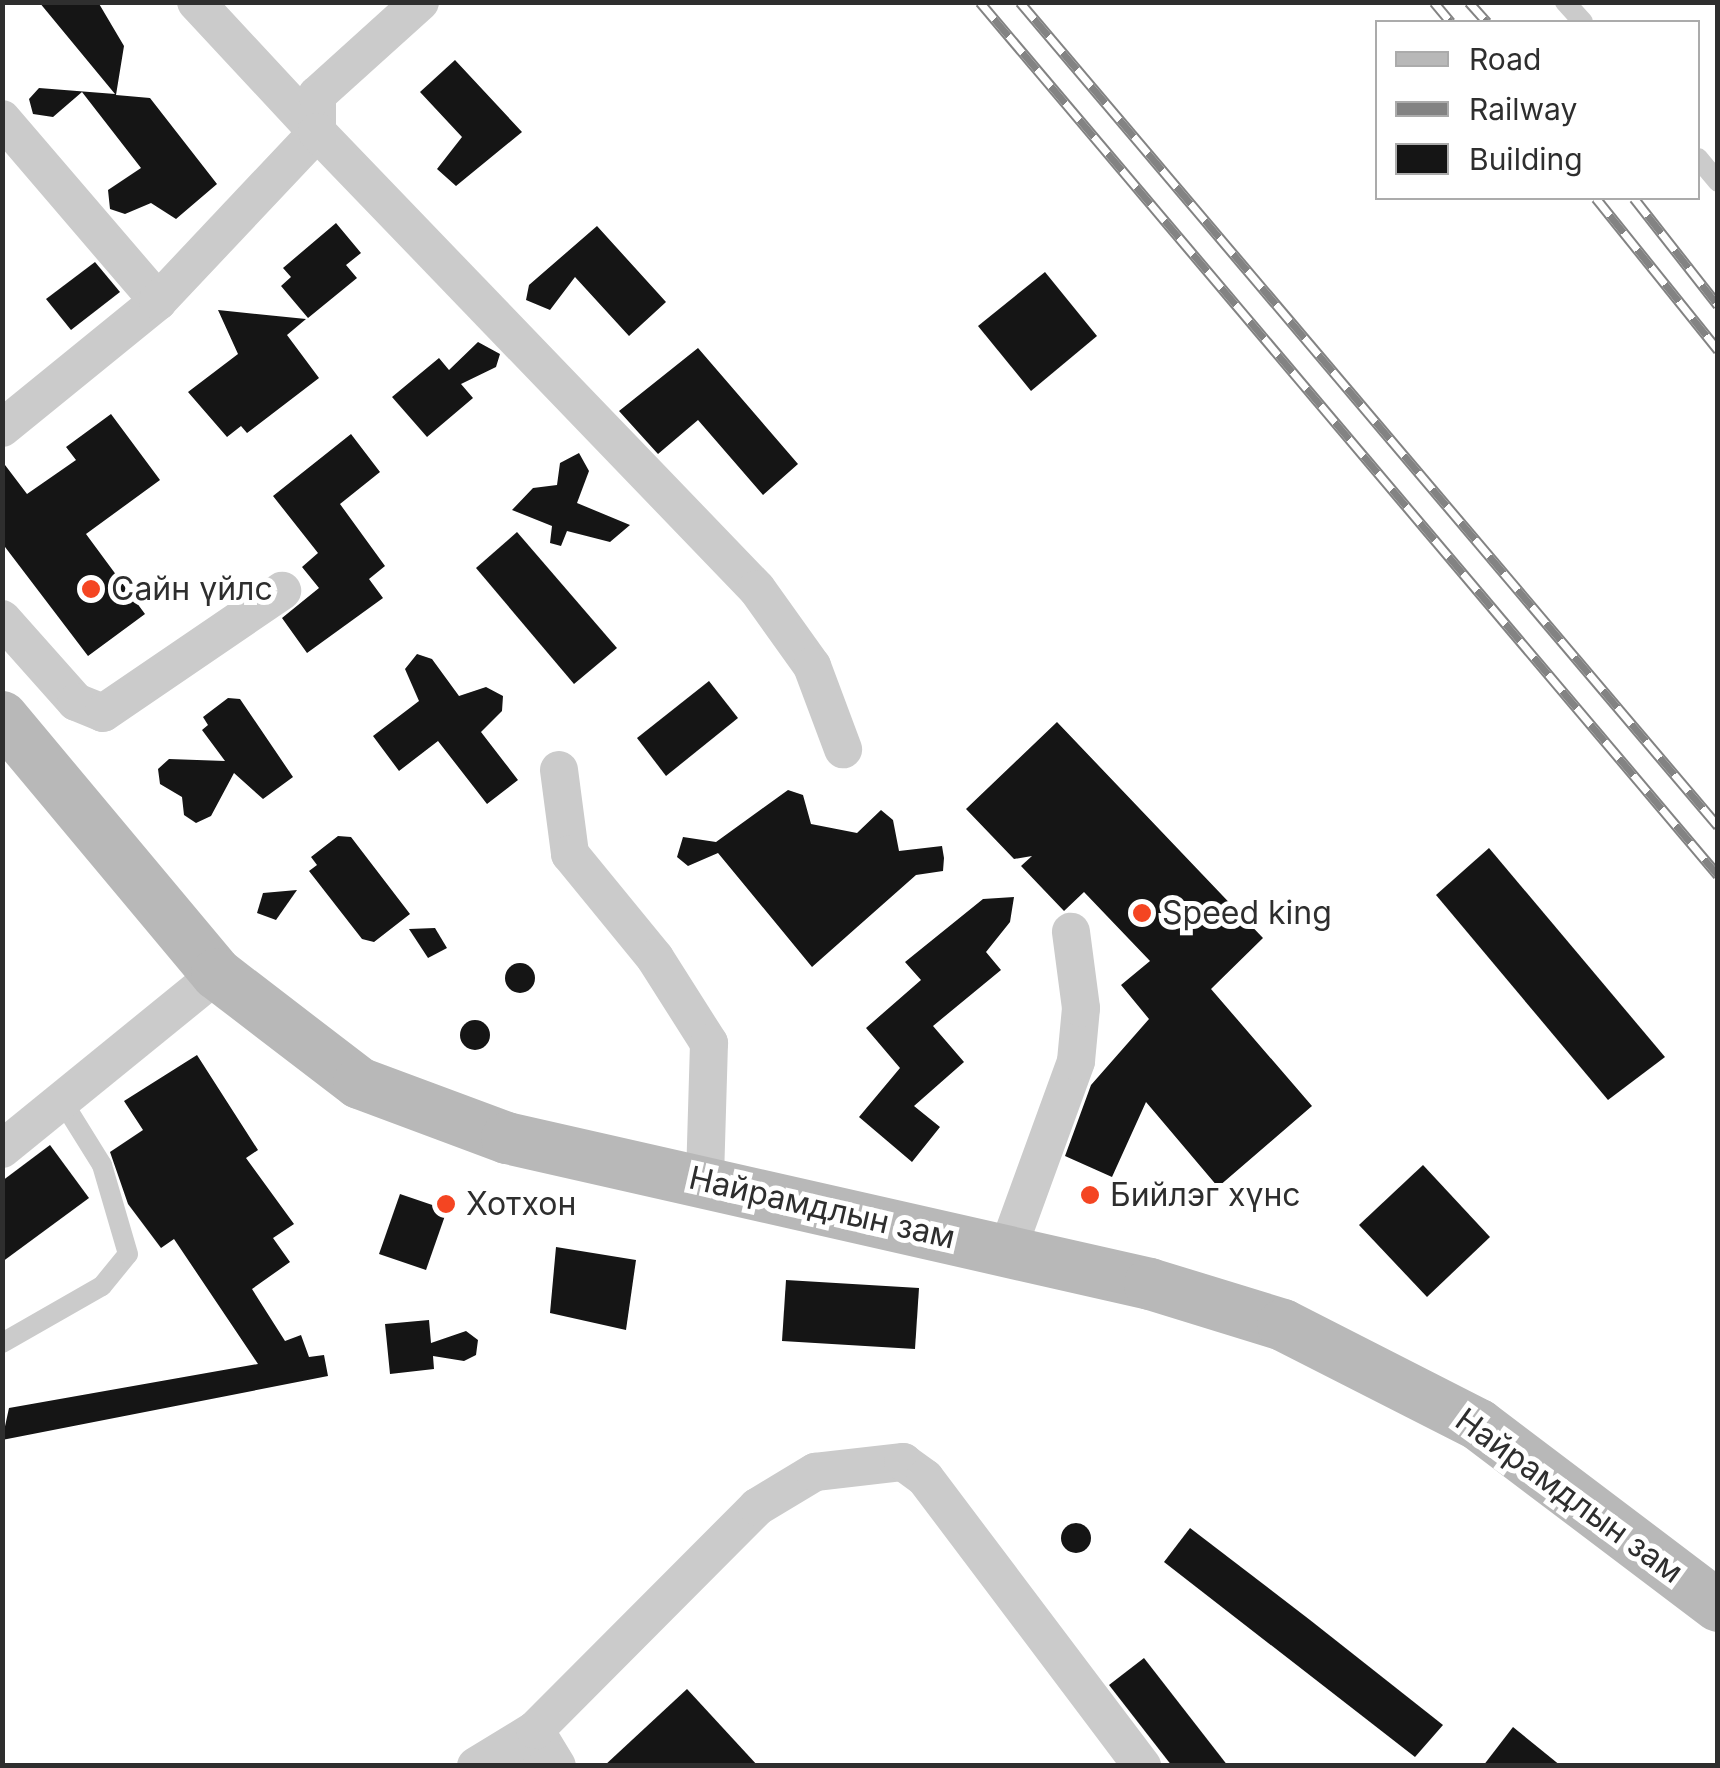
<!DOCTYPE html>
<html>
<head>
<meta charset="utf-8">
<style>
	body { margin:0 }
	#map { position:relative; width:1720px; height:1768px; overflow:hidden; background:#fff; font-family:Inter,sans-serif }
	div>[style] { position:absolute }
	.building>* { inset:0; background:#151515 }
	.round { border-radius:50% }
	.lane>* { height:20px; margin:-10px; padding:0 10px; transform-origin:10px; border-radius:10px; background:#cbcbcb }
	.street>* { height:38px; margin:-19px; padding:0 19px; transform-origin:19px; border-radius:19px; background:#cbcbcb }
	.secondary>* { height:52px; margin:-26px; padding:0 26px; transform-origin:26px; border-radius:26px; background:#b8b8b8 }
	.rail>* { height:11px; margin-top:-5.5px; transform-origin:0; background:repeating-linear-gradient(90deg,#fff 0 22px,#838383 0 44px); box-sizing:border-box; border-block:2px solid #838383 }
	.dots>* { width:28px; height:28px; translate:-50% -50%; box-sizing:border-box; border:5px solid #fff; border-radius:50% }
	span { translate:-50% -50%; white-space:nowrap; text-align:center; line-height:1.15; -webkit-text-stroke:10px #fff; paint-order:stroke }
	.poi-label { font-size:32px; color:#2e2e2e }
	.left { translate:0 -50%; text-align:left }
	.street-label { font-size:32px; color:#2e2e2e }
	.frame { position:absolute; inset:0; border:5px solid #2e2e2e; pointer-events:none }
	.legend { position:absolute; left:1375px; top:20px; width:325px; height:180px; box-sizing:border-box; background:#fff; border:2px solid #ababab; margin:0; padding:12px 18px; list-style:none; font-size:30px; color:#2e2e2e }
	.legend li { display:flex; align-items:center; gap:20px; height:50px }
	.legend b { width:50px; border:2px solid #ababab }
</style>
</head>
<body>
<div id="map">
	<div class="building">
		<div style="clip-path:polygon(39px 2px,98px 2px,124px 46px,116px 95px,150px 98px,217px 184px,176px 219px,151px 203px,125px 214px,110px 209px,108px 190px,141px 168px,82px 92px,53px 117px,33px 114px,29px 99px,39px 88px,115px 94px)"></div>
		<div style="clip-path:polygon(455px 60px,522px 132px,456px 186px,437px 169px,462px 137px,420px 92px)"></div>
		<div style="clip-path:polygon(336px 223px,361px 253px,346px 265px,357px 278px,308px 318px,281px 286px,291px 277px,283px 268px)"></div>
		<div style="clip-path:polygon(597px 226px,666px 302px,629px 336px,575px 277px,550px 310px,526px 300px,529px 285px)"></div>
		<div style="clip-path:polygon(95px 262px,120px 292px,71px 330px,46px 299px)"></div>
		<div style="clip-path:polygon(1045px 272px,1097px 336px,1031px 391px,978px 326px)"></div>
		<div style="clip-path:polygon(218px 310px,306px 319px,287px 335px,319px 378px,247px 433px,241px 426px,227px 437px,188px 392px,238px 354px)"></div>
		<div style="clip-path:polygon(478px 342px,500px 354px,496px 367px,461px 384px,473px 398px,427px 437px,392px 397px,439px 358px,449px 370px)"></div>
		<div style="clip-path:polygon(698px 348px,798px 464px,763px 495px,698px 420px,658px 454px,619px 411px)"></div>
		<div style="clip-path:polygon(111px 414px,160px 480px,86px 534px,145px 614px,88px 656px,2px 543px,2px 461px,27px 494px,76px 460px,66px 447px)"></div>
		<div style="clip-path:polygon(351px 434px,380px 472px,340px 504px,385px 566px,369px 579px,383px 598px,307px 653px,282px 618px,319px 588px,302px 567px,318px 553px,273px 496px)"></div>
		<div style="clip-path:polygon(579px 453px,589px 471px,577px 503px,630px 525px,610px 542px,567px 531px,561px 546px,550px 543px,552px 526px,512px 510px,533px 488px,557px 485px,560px 463px)"></div>
		<div style="clip-path:polygon(517px 532px,617px 648px,574px 684px,476px 568px)"></div>
		<div style="clip-path:polygon(417px 654px,432px 659px,459px 696px,486px 687px,503px 696px,502px 711px,481px 732px,518px 780px,487px 804px,438px 741px,399px 771px,373px 736px,419px 701px,405px 669px)"></div>
		<div style="clip-path:polygon(709px 681px,738px 718px,666px 776px,637px 738px)"></div>
		<div style="clip-path:polygon(228px 698px,240px 699px,293px 777px,263px 799px,234px 773px,211px 816px,196px 823px,184px 815px,182px 797px,160px 784px,158px 769px,169px 759px,225px 761px,202px 730px,208px 725px,203px 717px)"></div>
		<div style="clip-path:polygon(1057px 722px,1263px 938px,1211px 989px,1312px 1106px,1218px 1187px,1146px 1102px,1112px 1177px,1065px 1156px,1091px 1085px,1149px 1019px,1121px 985px,1150px 961px,1084px 892px,1064px 911px,1021px 866px,1032px 856px,1014px 859px,966px 809px)"></div>
		<div style="clip-path:polygon(788px 790px,803px 795px,811px 824px,857px 833px,881px 810px,893px 820px,899px 851px,942px 846px,944px 858px,943px 871px,916px 875px,812px 967px,718px 853px,688px 866px,677px 857px,683px 837px,716px 842px)"></div>
		<div style="clip-path:polygon(338px 836px,351px 837px,410px 914px,374px 942px,362px 939px,309px 871px,317px 865px,311px 857px)"></div>
		<div style="clip-path:polygon(1489px 848px,1665px 1057px,1608px 1100px,1436px 895px)"></div>
		<div style="clip-path:polygon(297px 890px,276px 920px,257px 913px,263px 893px)"></div>
		<div style="clip-path:polygon(1014px 897px,1010px 922px,986px 952px,1001px 970px,933px 1026px,964px 1062px,914px 1106px,940px 1127px,912px 1162px,859px 1117px,900px 1068px,866px 1028px,921px 980px,905px 962px,983px 899px)"></div>
		<div style="clip-path:polygon(435px 928px,447px 948px,428px 958px,409px 929px)"></div>
		<div class="round" style="left:505px;top:963px;width:30px;height:30px"></div>
		<div class="round" style="left:460px;top:1020px;width:30px;height:30px"></div>
		<div style="clip-path:polygon(197px 1055px,258px 1150px,246px 1158px,294px 1224px,273px 1238px,290px 1262px,252px 1289px,285px 1341px,301px 1335px,309px 1357px,324px 1355px,328px 1376px,2px 1440px,9px 1408px,258px 1364px,174px 1239px,161px 1248px,128px 1204px,110px 1152px,143px 1130px,124px 1101px)"></div>
		<div style="clip-path:polygon(50px 1145px,89px 1198px,2px 1262px,2px 1181px)"></div>
		<div style="clip-path:polygon(1423px 1165px,1490px 1237px,1427px 1297px,1359px 1225px)"></div>
		<div style="clip-path:polygon(400px 1194px,447px 1210px,426px 1270px,379px 1254px)"></div>
		<div style="clip-path:polygon(556px 1247px,636px 1260px,626px 1330px,550px 1313px)"></div>
		<div style="clip-path:polygon(786px 1280px,919px 1288px,915px 1349px,782px 1341px)"></div>
		<div style="clip-path:polygon(429px 1320px,431px 1343px,466px 1331px,478px 1340px,476px 1355px,464px 1361px,433px 1356px,434px 1369px,390px 1374px,385px 1324px)"></div>
		<div class="round" style="left:1061px;top:1523px;width:30px;height:30px"></div>
		<div style="clip-path:polygon(1190px 1528px,1310px 1620px,1443px 1725px,1415px 1757px,1164px 1562px)"></div>
		<div style="clip-path:polygon(1144px 1658px,1228px 1766px,1172px 1766px,1109px 1685px)"></div>
		<div style="clip-path:polygon(687px 1689px,758px 1766px,604px 1766px)"></div>
		<div style="clip-path:polygon(1513px 1727px,1561px 1766px,1483px 1766px)"></div>
	</div>
	<div class="lane">
		<div style="left:1565px;top:2px;width:27px;rotate:48deg"></div>
		<div style="left:1698px;top:158px;width:31px;rotate:50deg"></div>
		<div style="left:2px;top:1343px;width:115px;rotate:-29.7deg"></div>
		<div style="left:102px;top:1286px;width:41px;rotate:-50.9deg"></div>
		<div style="left:128px;top:1254px;width:93px;rotate:-106.3deg"></div>
		<div style="left:102px;top:1165px;width:72px;rotate:-121.9deg"></div>
	</div>
	<div class="street">
		<div style="left:196px;top:2px;width:178px;rotate:47.1deg"></div>
		<div style="left:2px;top:119px;width:240px;rotate:49.4deg"></div>
		<div style="left:317px;top:132px;width:37px;rotate:-90deg"></div>
		<div style="left:317px;top:95px;width:139px;rotate:-42.1deg"></div>
		<div style="left:2px;top:428px;width:201px;rotate:-39.1deg"></div>
		<div style="left:158px;top:301px;width:232px;rotate:-46.7deg"></div>
		<div style="left:317px;top:132px;width:634px;rotate:46.09deg"></div>
		<div style="left:757px;top:589px;width:95px;rotate:54.5deg"></div>
		<div style="left:812px;top:666px;width:89px;rotate:69.5deg"></div>
		<div style="left:2px;top:619px;width:111px;rotate:48.3deg"></div>
		<div style="left:76px;top:702px;width:29px;rotate:22deg"></div>
		<div style="left:103px;top:713px;width:217px;rotate:-34.3deg"></div>
		<div style="left:559px;top:770px;width:85px;rotate:82.5deg"></div>
		<div style="left:570px;top:854px;width:134px;rotate:50.7deg"></div>
		<div style="left:655px;top:958px;width:101px;rotate:57.6deg"></div>
		<div style="left:709px;top:1043px;width:137px;rotate:91.7deg"></div>
		<div style="left:2px;top:1149px;width:277px;rotate:-39.1deg"></div>
		<div style="left:1007px;top:1251px;width:202px;rotate:-70deg"></div>
		<div style="left:1076px;top:1061px;width:53px;rotate:-84.6deg"></div>
		<div style="left:1081px;top:1008px;width:77px;rotate:-97.5deg"></div>
		<div style="left:524px;top:1750px;width:23px;rotate:-61deg"></div>
		<div style="left:535px;top:1730px;width:42px;rotate:58.6deg"></div>
		<div style="left:476px;top:1766px;width:69px;rotate:-31.4deg"></div>
		<div style="left:535px;top:1730px;width:315px;rotate:-45.1deg"></div>
		<div style="left:757px;top:1507px;width:68px;rotate:-31.1deg"></div>
		<div style="left:815px;top:1472px;width:89px;rotate:-6.5deg"></div>
		<div style="left:903px;top:1462px;width:27px;rotate:36deg"></div>
		<div style="left:925px;top:1478px;width:361px;rotate:53deg"></div>
	</div>
	<div class="secondary">
		<div style="left:2px;top:717px;width:335px;rotate:50.1deg"></div>
		<div style="left:217px;top:974px;width:179px;rotate:37.5deg"></div>
		<div style="left:359px;top:1083px;width:158px;rotate:20.4deg"></div>
		<div style="left:507px;top:1138px;width:659px;rotate:12.79deg"></div>
		<div style="left:1150px;top:1284px;width:139px;rotate:17.1deg"></div>
		<div style="left:1283px;top:1325px;width:220px;rotate:27deg"></div>
		<div style="left:1479px;top:1425px;width:300px;rotate:37.1deg"></div>
	</div>
	<div class="rail">
		<div style="left:980px;top:2px;width:1143px;rotate:49.79deg"></div>
		<div style="left:1020px;top:2px;width:1080px;rotate:49.73deg"></div>
		<div style="left:1434px;top:2px;width:26px;rotate:50deg"></div>
		<div style="left:1469px;top:2px;width:27px;rotate:48deg"></div>
		<div style="left:1596px;top:198px;width:195px;rotate:51.2deg"></div>
		<div style="left:1634px;top:198px;width:136px;rotate:51.9deg"></div>
	</div>
	<div class="dots">
		<div style="left:91px;top:589px;background:#f44522"></div>
		<div style="left:1142px;top:913px;background:#f44522"></div>
		<div style="left:1090px;top:1195px;background:#f44522"></div>
		<div style="left:446px;top:1204px;background:#f44522"></div>
	</div>
	<div class="poi-label">
		<span class="left" style="left:111px;top:589px">Сайн үйлс</span>
		<span class="left" style="left:1162px;top:913px">Speed king</span>
		<span class="left" style="left:1110px;top:1195px">Бийлэг хүнс</span>
		<span class="left" style="left:466px;top:1204px">Хотхон</span>
	</div>
	<div class="street-label">
		<span style="left:822px;top:1208px;rotate:13deg">Найрамдлын зам</span>
		<span style="left:1569px;top:1496px;rotate:36deg">Найрамдлын зам</span>
	</div>
	<div class="frame"></div>
	<ul class="legend">
	<li><b style="height:12px;background:#b8b8b8"></b>Road</li>
	<li><b style="height:12px;background:#838383"></b>Railway</li>
	<li><b style="height:28px;background:#151515"></b>Building</li>
	</ul>
</div>
</body>
</html>
